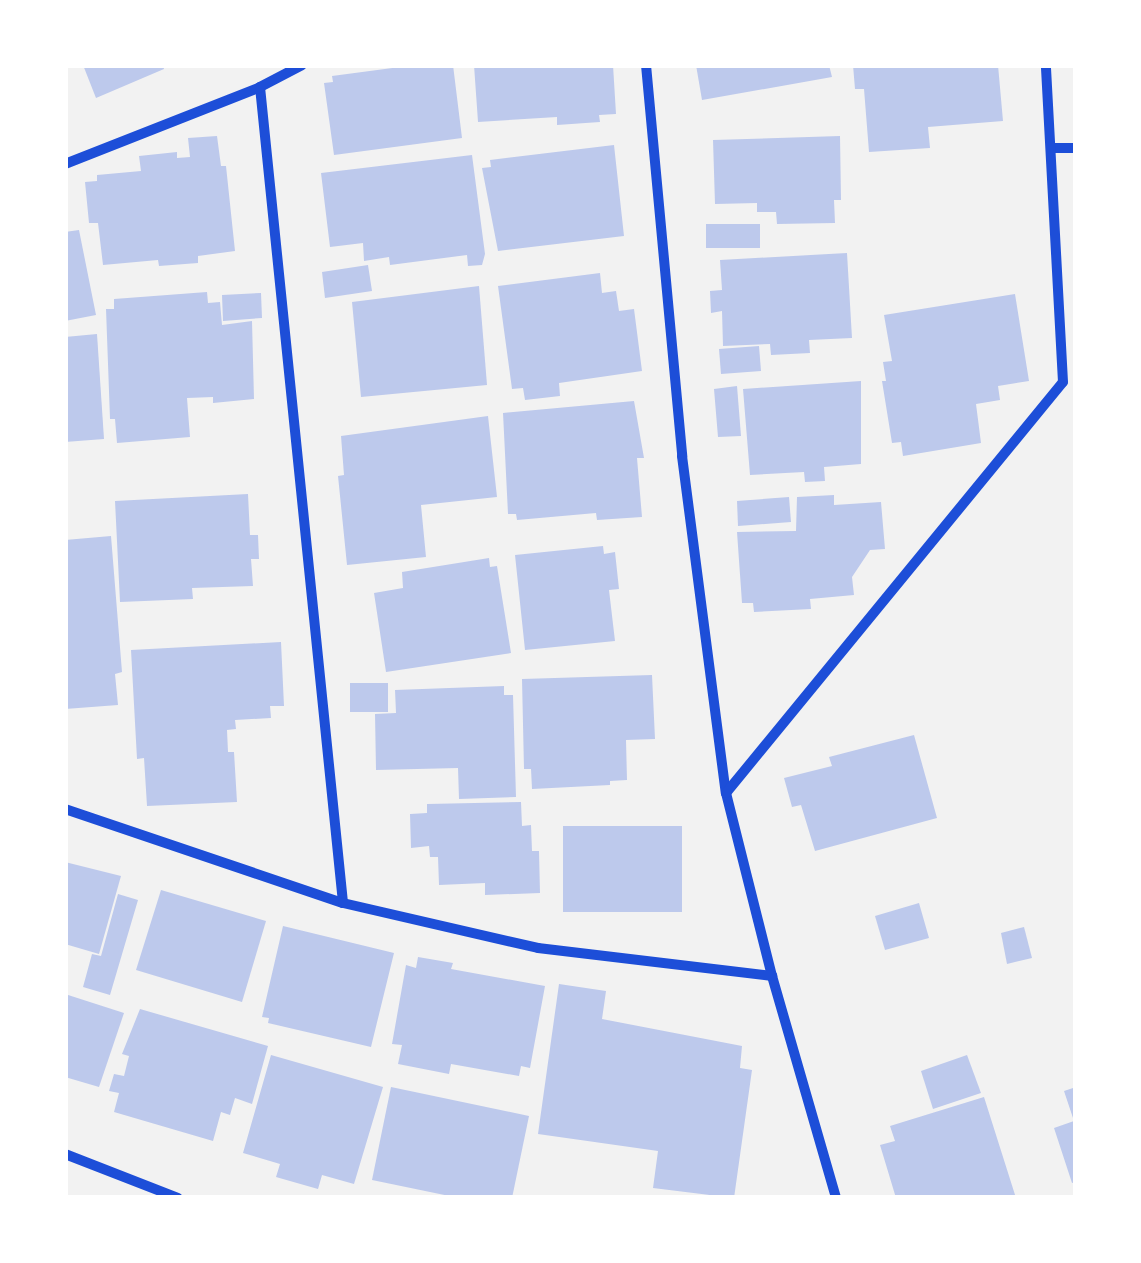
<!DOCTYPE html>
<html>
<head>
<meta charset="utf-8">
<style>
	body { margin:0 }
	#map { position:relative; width:1141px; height:1263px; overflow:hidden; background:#f2f2f2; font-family:Signika,sans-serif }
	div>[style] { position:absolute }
	.building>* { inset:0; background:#bdc9ec }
	.minor>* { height:10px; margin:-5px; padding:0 5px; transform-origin:5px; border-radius:5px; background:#1d4ed8 }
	span { translate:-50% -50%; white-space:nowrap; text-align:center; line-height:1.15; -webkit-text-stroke:9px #fff; paint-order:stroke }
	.frame { position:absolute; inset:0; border:68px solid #fff; pointer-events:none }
</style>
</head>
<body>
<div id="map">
	<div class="building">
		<div style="clip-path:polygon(83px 65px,163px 65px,164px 69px,96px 98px)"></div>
		<div style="clip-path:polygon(415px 65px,453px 65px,462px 138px,334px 155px,324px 83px,333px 82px,332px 76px)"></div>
		<div style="clip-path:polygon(474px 65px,613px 65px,616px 114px,599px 115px,600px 122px,557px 125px,557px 117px,478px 122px)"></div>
		<div style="clip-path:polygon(696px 65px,829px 65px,832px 77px,702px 100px)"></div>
		<div style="clip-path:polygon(853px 65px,998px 65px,1003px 121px,928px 127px,930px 148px,869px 152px,864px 89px,855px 89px)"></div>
		<div style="clip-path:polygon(217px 136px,221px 166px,226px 166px,235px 251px,198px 256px,198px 263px,159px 266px,158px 260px,103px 265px,98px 223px,89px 223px,85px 182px,97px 181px,97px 175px,141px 171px,139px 156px,177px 152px,177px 158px,190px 157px,188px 138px)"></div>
		<div style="clip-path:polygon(840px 136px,841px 200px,834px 200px,835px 223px,777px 224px,776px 212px,757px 212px,757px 203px,715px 204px,713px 140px)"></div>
		<div style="clip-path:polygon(614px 145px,624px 236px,498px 251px,482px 168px,491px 167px,490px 160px)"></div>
		<div style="clip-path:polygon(472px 155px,485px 254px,482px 265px,468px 266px,467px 255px,390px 265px,389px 257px,364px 261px,363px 243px,330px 247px,321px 173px)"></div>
		<div style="clip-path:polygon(706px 224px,760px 224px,760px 248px,706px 248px)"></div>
		<div style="clip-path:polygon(79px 230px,96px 315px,65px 321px,65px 232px)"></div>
		<div style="clip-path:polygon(847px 253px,852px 338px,809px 340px,810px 353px,771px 355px,770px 344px,723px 346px,722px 311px,711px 313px,710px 291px,722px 290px,720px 260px)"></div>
		<div style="clip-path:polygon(368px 265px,372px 291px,325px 298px,322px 272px)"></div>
		<div style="clip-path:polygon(600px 273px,602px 293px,616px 291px,619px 311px,634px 309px,642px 371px,559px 383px,560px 396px,525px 400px,523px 388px,512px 389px,498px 286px)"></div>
		<div style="clip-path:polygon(479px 286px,487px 385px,361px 397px,352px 302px)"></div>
		<div style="clip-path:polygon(207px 292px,208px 303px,220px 302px,222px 325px,252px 321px,254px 399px,213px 403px,213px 397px,187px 398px,190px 437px,117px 443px,115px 419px,110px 419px,106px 309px,114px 309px,114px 299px)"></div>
		<div style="clip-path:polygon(261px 293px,262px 318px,223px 321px,222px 295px)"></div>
		<div style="clip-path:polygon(1015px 294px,1029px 381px,998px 386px,1000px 400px,976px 404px,981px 443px,903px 456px,901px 442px,892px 443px,882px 381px,886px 381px,883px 362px,892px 361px,884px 315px)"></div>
		<div style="clip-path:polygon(97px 334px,104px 439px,65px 442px,65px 337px)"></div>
		<div style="clip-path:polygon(759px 346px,761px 371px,721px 374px,719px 349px)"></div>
		<div style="clip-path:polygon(861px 381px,861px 464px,824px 467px,825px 481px,805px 482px,804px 472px,750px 475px,743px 389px)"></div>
		<div style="clip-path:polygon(737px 386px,741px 436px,718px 437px,714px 389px)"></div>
		<div style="clip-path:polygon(634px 401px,644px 458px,637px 458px,642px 517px,597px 520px,596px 513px,517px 520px,516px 514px,508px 514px,503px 413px)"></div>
		<div style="clip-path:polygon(488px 416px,497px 497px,421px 505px,426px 557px,347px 565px,338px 476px,344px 475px,341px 436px)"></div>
		<div style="clip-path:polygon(248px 494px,250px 535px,258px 535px,259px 559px,251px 559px,253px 586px,192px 588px,193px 599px,120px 602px,115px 501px)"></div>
		<div style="clip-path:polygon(834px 495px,834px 505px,881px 502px,885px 549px,870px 550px,852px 577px,854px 595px,810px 599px,811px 609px,754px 612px,753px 603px,742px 603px,737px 532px,796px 531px,797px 497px)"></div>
		<div style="clip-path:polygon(789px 497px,791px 522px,738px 526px,737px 501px)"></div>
		<div style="clip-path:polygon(111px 536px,122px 672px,115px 674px,118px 705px,65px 709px,65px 540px)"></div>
		<div style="clip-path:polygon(603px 546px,604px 554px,615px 552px,619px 589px,609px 590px,615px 641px,525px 650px,515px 555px)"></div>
		<div style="clip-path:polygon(489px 558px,490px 567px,497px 566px,511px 653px,386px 672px,374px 593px,403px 588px,402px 572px)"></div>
		<div style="clip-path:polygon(281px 642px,284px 706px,270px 706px,271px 718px,235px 720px,236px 729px,227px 730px,228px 752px,234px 752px,237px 802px,147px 806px,144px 758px,137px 759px,131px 650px)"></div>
		<div style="clip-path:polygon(652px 675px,655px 739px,626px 740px,627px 780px,610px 781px,610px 785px,532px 789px,531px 769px,524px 769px,522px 679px)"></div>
		<div style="clip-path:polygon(350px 683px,388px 683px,388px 712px,350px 712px)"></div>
		<div style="clip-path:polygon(504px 686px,504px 695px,513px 695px,516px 797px,459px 799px,458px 768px,376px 770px,375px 714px,396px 713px,395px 690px)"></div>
		<div style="clip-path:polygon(914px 735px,937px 818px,815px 851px,801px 805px,792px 807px,784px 778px,832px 766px,829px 757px)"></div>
		<div style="clip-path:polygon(521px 802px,522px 826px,531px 825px,532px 851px,539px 851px,540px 893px,485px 895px,485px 883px,439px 885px,438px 857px,430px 857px,429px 846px,411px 848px,410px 814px,427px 813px,427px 804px)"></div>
		<div style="clip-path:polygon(563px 826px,682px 826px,682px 912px,563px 912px)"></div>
		<div style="clip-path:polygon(65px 862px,121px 876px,99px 954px,65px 944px)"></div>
		<div style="clip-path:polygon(161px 890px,266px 921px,242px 1002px,136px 970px)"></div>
		<div style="clip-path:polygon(118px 894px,138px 900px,110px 995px,83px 987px,92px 954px,101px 956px)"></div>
		<div style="clip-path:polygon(919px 903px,929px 938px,885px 950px,875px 916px)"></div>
		<div style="clip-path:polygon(283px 926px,394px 953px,371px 1047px,268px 1023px,269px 1018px,262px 1017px)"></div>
		<div style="clip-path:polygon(1024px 927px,1032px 958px,1007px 964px,1001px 933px)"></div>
		<div style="clip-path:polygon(418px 957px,453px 963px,451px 969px,545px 986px,530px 1068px,521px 1066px,519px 1076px,451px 1064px,449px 1074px,398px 1064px,402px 1045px,392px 1044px,406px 965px,416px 968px)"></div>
		<div style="clip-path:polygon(559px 984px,606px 991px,602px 1019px,742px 1046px,740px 1068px,752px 1070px,734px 1198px,653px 1188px,658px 1151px,538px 1134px)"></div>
		<div style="clip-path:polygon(65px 994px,124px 1013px,99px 1087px,65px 1077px)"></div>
		<div style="clip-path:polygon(140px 1009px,268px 1046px,252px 1104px,235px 1098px,230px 1115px,221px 1112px,213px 1141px,114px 1112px,119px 1093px,109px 1091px,114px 1074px,124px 1076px,129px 1056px,122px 1054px)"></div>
		<div style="clip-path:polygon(271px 1055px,383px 1087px,354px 1184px,322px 1175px,318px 1189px,276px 1177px,280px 1164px,243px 1153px)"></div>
		<div style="clip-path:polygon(967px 1055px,981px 1093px,933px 1109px,921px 1071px)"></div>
		<div style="clip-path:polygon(391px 1087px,529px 1116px,512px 1198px,459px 1198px,372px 1180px)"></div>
		<div style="clip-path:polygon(1076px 1087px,1076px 1182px,1072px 1183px,1054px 1128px,1074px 1121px,1064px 1091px)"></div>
		<div style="clip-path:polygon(984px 1097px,1016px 1198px,896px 1198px,880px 1145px,895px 1141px,890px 1126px)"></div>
	</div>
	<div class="minor">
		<div style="left:646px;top:65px;width:393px;rotate:84.7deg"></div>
		<div style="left:682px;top:456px;width:340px;rotate:82.6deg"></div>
		<div style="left:726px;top:793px;width:189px;rotate:75.9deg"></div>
		<div style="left:772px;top:976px;width:231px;rotate:73.9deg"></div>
		<div style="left:260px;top:87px;width:820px;rotate:84.19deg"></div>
		<div style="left:1053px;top:148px;width:23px"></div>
		<div style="left:65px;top:164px;width:210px;rotate:-21.5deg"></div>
		<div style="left:260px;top:87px;width:47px;rotate:-27.6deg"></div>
		<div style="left:726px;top:793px;width:531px;rotate:-50.65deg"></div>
		<div style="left:1063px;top:382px;width:317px;rotate:-93.1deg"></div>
		<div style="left:65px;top:809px;width:293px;rotate:18.7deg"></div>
		<div style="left:343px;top:903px;width:200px;rotate:13deg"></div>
		<div style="left:538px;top:948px;width:236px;rotate:6.8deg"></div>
		<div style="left:65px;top:1154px;width:121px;rotate:21.3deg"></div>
	</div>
	<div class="frame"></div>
</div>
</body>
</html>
